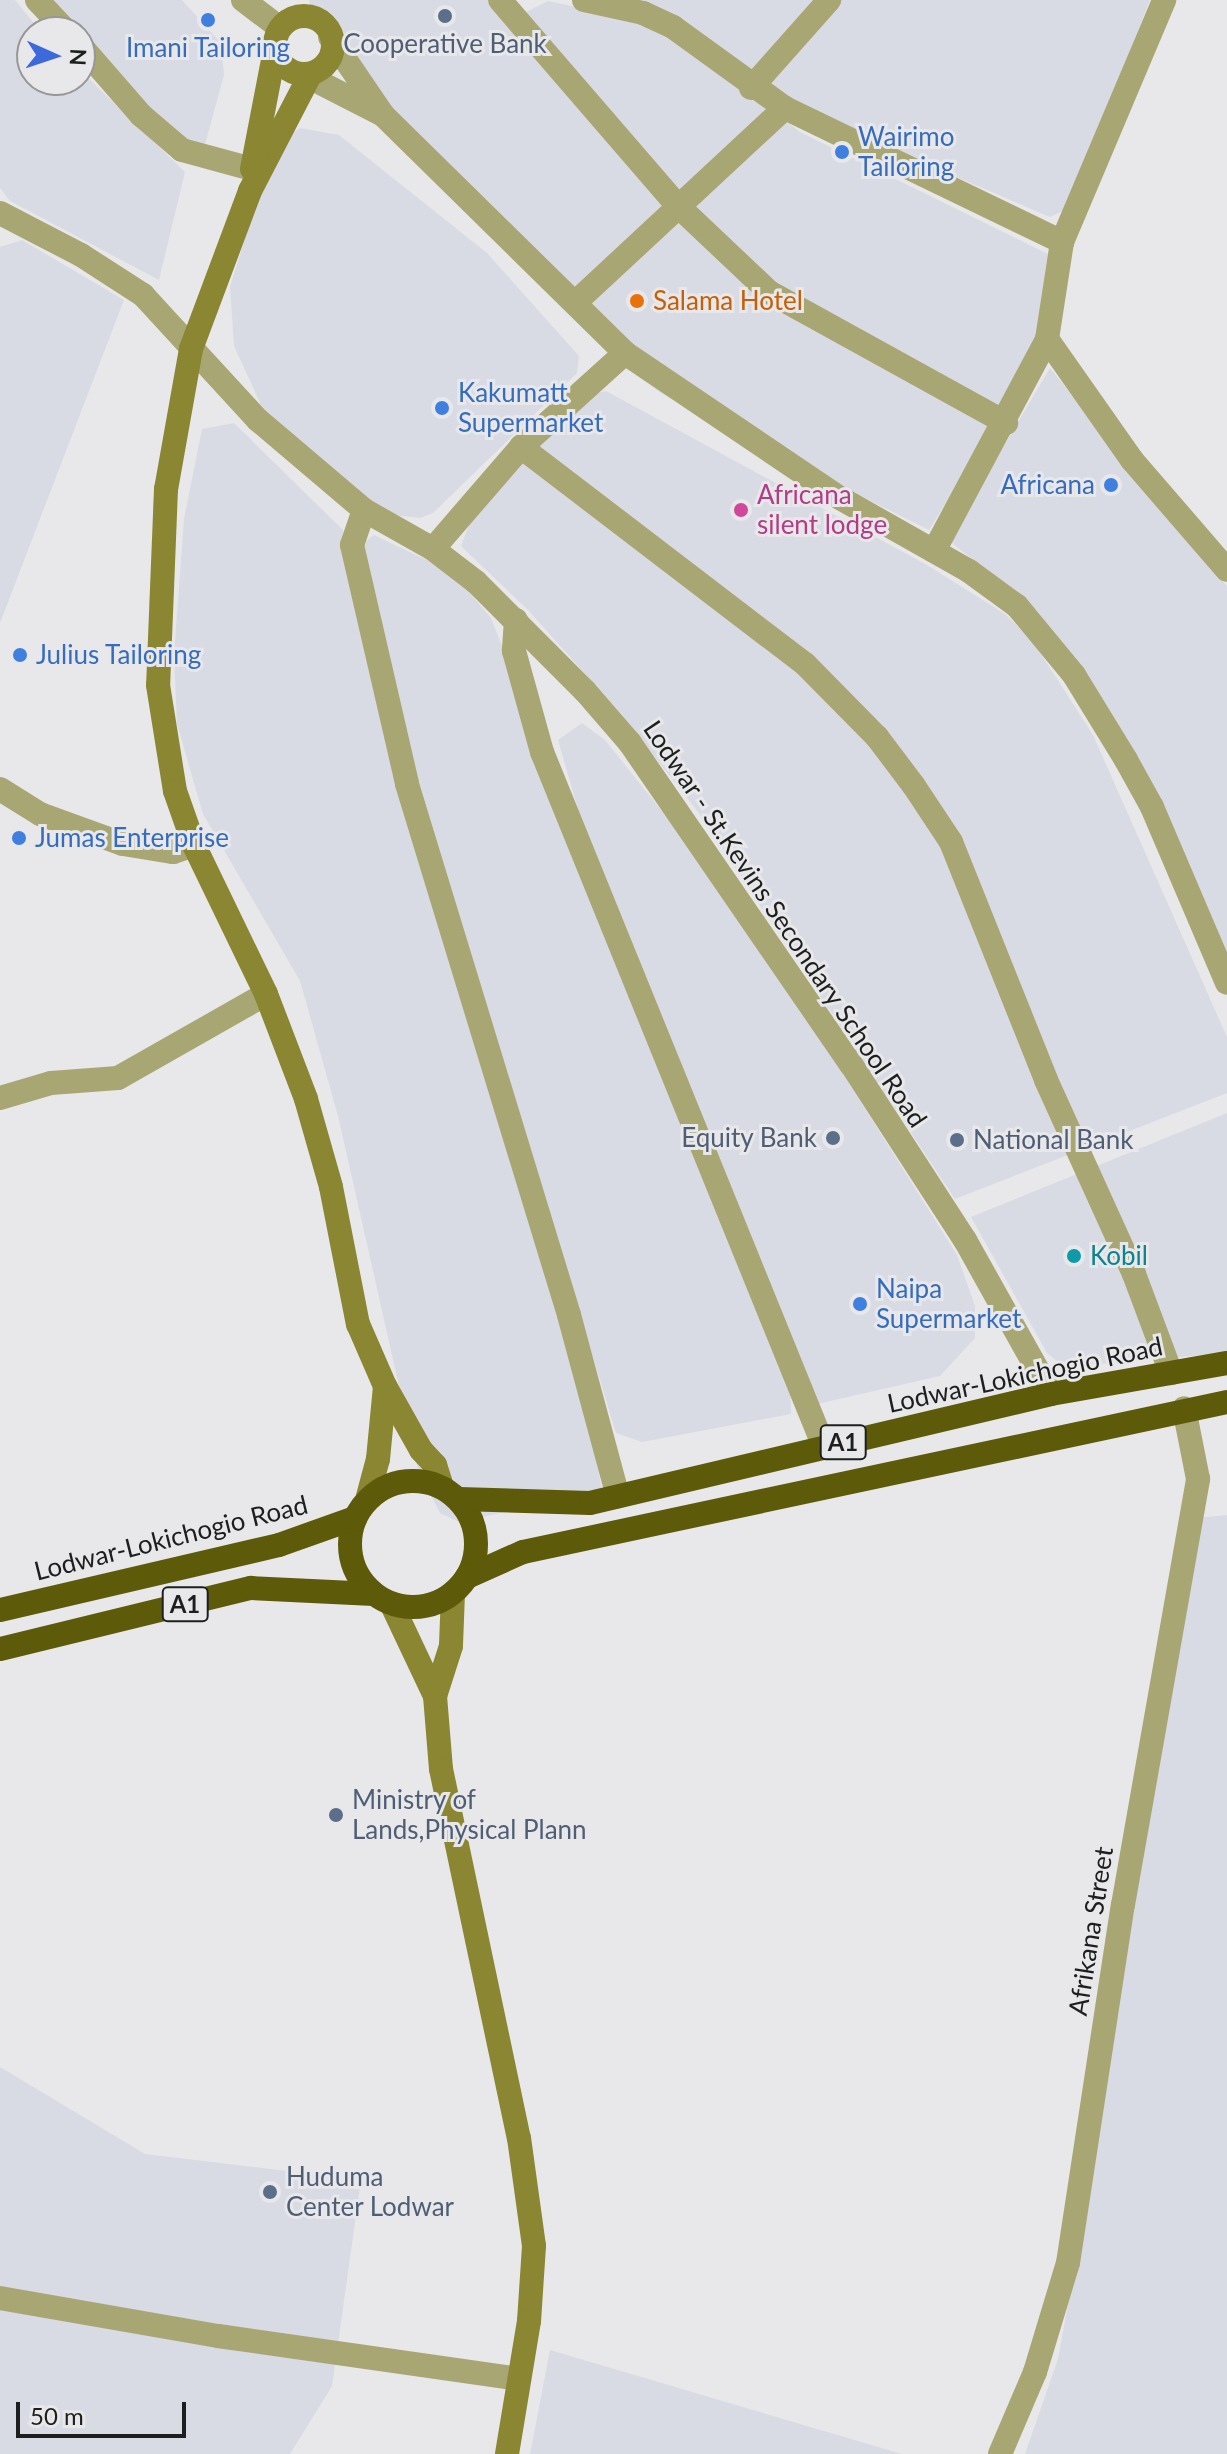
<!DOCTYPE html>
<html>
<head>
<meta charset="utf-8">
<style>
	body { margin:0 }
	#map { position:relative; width:1227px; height:2454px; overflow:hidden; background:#e8e8ea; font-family:Lato,sans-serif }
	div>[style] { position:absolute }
	.built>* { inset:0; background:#d9dbe4 }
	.street>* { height:24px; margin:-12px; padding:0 12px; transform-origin:12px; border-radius:12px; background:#a8a773 }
	.secondary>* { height:24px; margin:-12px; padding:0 12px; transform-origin:12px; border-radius:12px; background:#8a8632 }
	.secondary>.ring { margin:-12px; padding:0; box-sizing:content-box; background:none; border:24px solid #8a8632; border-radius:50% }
	.highway>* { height:24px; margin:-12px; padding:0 12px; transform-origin:12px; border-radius:12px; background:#5d5a09 }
	.highway>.ring { margin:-12px; padding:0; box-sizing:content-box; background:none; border:24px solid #5d5a09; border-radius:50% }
	.dots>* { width:22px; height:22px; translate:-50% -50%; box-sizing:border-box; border:4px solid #e8e8ea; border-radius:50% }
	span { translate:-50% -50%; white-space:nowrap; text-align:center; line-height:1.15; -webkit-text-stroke:6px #e8e8ea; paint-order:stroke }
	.shield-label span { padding:2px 6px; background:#e8e8ea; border:2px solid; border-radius:6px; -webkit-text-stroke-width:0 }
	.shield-label { font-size:24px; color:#1d1e1e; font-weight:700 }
	.service-label { font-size:26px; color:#4e5e75 }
	.right { translate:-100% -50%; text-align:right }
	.left { translate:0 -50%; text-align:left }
	.shop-label { font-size:26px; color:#366cbe }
	.food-label { font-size:26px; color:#c56008 }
	.hotel-label { font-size:26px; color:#b23c85 }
	.street-label { font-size:26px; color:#1d1e1e }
	.culture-label { font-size:26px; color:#0d838f }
	.north { position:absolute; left:16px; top:16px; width:80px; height:80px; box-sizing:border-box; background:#e8e8ea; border:2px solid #979798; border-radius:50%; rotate:93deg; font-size:22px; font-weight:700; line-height:32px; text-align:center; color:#1d1e1e }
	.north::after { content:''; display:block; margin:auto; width:28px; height:36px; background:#3e69da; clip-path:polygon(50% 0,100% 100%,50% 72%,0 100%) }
	.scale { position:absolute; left:16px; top:2402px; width:170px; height:36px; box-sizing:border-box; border:4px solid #1d1e1e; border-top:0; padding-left:10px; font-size:24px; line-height:28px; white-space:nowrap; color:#1d1e1e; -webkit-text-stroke:6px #e8e8ea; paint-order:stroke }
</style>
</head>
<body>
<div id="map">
	<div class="built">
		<div style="clip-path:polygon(0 0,15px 0,41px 32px,32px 32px,32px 80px,80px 80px,80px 70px,185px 172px,159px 280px,10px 201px,0 188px)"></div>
		<div style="clip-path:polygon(40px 0,182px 0,221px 43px,224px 75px,203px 152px,160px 122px,80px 41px,80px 32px,71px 32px)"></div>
		<div style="clip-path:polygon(309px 0,489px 0,717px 248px,995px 425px,929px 530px,750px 441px,661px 393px,624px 366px,374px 119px,321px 46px)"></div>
		<div style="clip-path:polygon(605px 0,1150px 0,1067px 209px,1050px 217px,779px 101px)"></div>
		<div style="clip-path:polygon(548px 1px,642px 21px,698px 55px,800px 132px,1048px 254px,1048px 302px,1029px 357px,996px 418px,765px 276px,700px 218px,524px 13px)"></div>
		<div style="clip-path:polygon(300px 128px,339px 135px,487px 253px,579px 356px,577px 373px,433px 513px,420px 518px,392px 515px,326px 471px,261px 405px,234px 346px,230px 287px,274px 145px)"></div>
		<div style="clip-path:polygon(22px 240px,124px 300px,0 623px,0 247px)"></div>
		<div style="clip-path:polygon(1050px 368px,1227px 586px,1227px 966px,1032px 606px,948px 540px)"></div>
		<div style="clip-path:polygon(606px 391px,927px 565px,1005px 614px,1032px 640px,1093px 735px,1227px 1037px,1227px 1093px,955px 1199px,698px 812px,621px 714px,528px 610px,461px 546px,469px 525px,538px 443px,597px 393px)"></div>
		<div style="clip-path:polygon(234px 423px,343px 530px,387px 745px,586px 1402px,602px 1491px,459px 1522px,440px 1513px,418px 1470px,338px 1116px,300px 981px,203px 814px,177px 724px,174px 655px,184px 519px,202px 429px)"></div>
		<div style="clip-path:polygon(374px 535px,452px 572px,491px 618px,790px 1380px,791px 1414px,642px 1442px,616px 1433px,396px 705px,360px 546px)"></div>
		<div style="clip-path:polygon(582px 723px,605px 740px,677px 830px,802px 1008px,957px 1255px,975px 1306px,975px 1338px,940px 1376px,817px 1404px,596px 872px,558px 740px)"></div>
		<div style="clip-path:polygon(1227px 1113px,1227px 1353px,1064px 1367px,1047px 1353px,971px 1217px)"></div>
		<div style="clip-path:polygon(1227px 1515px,1227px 2454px,1025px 2454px,1058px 2359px,1097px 2145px,1196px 1518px)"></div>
		<div style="clip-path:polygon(0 2067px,145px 2154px,361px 2180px,332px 2386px,290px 2454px,0 2454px)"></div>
		<div style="clip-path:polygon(550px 2350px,902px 2454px,530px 2454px)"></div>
	</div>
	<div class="street">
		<div style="left:37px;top:0;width:44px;rotate:46.8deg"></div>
		<div style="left:243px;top:0;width:46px;rotate:37.1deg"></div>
		<div style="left:500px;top:0;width:271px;rotate:49.2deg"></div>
		<div style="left:677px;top:205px;width:127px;rotate:43.4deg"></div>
		<div style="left:769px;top:292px;width:271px;rotate:28.9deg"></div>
		<div style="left:584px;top:0;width:60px;rotate:12.4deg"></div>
		<div style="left:643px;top:13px;width:33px;rotate:25deg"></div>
		<div style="left:673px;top:27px;width:138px;rotate:35.9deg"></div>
		<div style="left:785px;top:108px;width:308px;rotate:25.8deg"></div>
		<div style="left:330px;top:37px;width:94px;rotate:55.8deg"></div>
		<div style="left:80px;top:45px;width:93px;rotate:48.9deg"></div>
		<div style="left:141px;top:115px;width:54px;rotate:40.5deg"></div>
		<div style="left:182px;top:150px;width:73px;rotate:15.2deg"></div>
		<div style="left:309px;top:77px;width:83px;rotate:27.2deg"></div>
		<div style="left:383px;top:115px;width:339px;rotate:44.5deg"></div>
		<div style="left:625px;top:353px;width:259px;rotate:34deg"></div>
		<div style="left:840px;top:498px;width:148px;rotate:29.5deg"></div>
		<div style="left:969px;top:571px;width:59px;rotate:36.1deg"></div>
		<div style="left:1017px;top:606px;width:89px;rotate:50.4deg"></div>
		<div style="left:1074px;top:675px;width:100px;rotate:58.5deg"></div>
		<div style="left:1126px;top:760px;width:54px;rotate:61deg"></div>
		<div style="left:1152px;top:807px;width:191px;rotate:66.9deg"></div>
		<div style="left:751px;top:88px;width:118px;rotate:-48.4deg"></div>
		<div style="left:0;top:213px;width:91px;rotate:27.4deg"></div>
		<div style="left:81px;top:255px;width:74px;rotate:32.8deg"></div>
		<div style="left:143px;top:295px;width:170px;rotate:47.4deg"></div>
		<div style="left:258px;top:420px;width:139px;rotate:40.3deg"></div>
		<div style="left:364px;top:510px;width:79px;rotate:29.5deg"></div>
		<div style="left:433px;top:549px;width:54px;rotate:37.5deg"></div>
		<div style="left:476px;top:582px;width:154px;rotate:45deg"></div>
		<div style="left:585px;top:691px;width:69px;rotate:49.1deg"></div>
		<div style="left:630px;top:743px;width:390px;rotate:55.5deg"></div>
		<div style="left:851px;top:1064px;width:210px;rotate:57.1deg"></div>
		<div style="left:965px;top:1240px;width:176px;rotate:60.8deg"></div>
		<div style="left:577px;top:301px;width:284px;rotate:-42.9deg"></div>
		<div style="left:1047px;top:339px;width:148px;rotate:54.9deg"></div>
		<div style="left:1132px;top:460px;width:145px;rotate:49.2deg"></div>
		<div style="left:521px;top:447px;width:357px;rotate:37.4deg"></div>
		<div style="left:805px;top:664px;width:103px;rotate:45.4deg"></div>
		<div style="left:877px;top:737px;width:61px;rotate:52.9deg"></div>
		<div style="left:914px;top:786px;width:67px;rotate:56.5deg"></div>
		<div style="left:951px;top:842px;width:256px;rotate:68.2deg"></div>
		<div style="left:1046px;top:1080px;width:213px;rotate:65.6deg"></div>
		<div style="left:1134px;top:1274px;width:106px;rotate:69.5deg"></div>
		<div style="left:364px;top:510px;width:37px;rotate:109deg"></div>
		<div style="left:352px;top:545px;width:245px;rotate:77deg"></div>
		<div style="left:407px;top:784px;width:555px;rotate:73.03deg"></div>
		<div style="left:569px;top:1315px;width:188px;rotate:74.9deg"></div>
		<div style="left:433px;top:549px;width:135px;rotate:-49.2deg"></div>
		<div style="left:521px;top:447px;width:140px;rotate:-42.1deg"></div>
		<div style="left:934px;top:551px;width:240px;rotate:-61.9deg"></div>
		<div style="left:1047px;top:339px;width:98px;rotate:-81.2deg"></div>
		<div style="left:1062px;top:242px;width:263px;rotate:-67.1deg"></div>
		<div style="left:516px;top:620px;width:31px;rotate:94deg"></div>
		<div style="left:514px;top:651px;width:105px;rotate:74.5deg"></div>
		<div style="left:542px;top:752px;width:750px;rotate:67.91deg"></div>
		<div style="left:0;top:789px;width:47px;rotate:32deg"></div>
		<div style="left:40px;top:814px;width:88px;rotate:19.9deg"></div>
		<div style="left:123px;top:844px;width:51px;rotate:9.1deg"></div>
		<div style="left:173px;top:852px;width:22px;rotate:-18deg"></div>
		<div style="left:0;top:1098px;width:53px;rotate:-16.4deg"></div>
		<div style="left:51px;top:1083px;width:67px;rotate:-4.3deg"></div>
		<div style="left:118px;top:1078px;width:170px;rotate:-29.6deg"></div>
		<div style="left:0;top:2298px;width:221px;rotate:9.9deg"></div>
		<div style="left:218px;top:2336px;width:304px;rotate:8.1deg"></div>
		<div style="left:1000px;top:2454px;width:89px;rotate:-66.9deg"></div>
		<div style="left:1035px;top:2372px;width:114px;rotate:-73.2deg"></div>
		<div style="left:1068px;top:2263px;width:362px;rotate:-81.3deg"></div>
		<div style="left:1123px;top:1905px;width:433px;rotate:-80deg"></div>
		<div style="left:1198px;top:1479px;width:72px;rotate:-101.2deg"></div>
	</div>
	<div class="secondary">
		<div class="ring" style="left:275px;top:16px;width:34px;height:34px"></div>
		<div style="left:309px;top:77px;width:128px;rotate:117.4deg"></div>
		<div style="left:250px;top:191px;width:169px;rotate:110.5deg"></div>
		<div style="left:191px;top:349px;width:142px;rotate:100.1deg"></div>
		<div style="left:166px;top:489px;width:196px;rotate:92.3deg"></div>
		<div style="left:158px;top:685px;width:107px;rotate:80.9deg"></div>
		<div style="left:175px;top:791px;width:57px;rotate:70.6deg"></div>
		<div style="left:194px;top:845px;width:165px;rotate:64.2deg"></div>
		<div style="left:266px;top:994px;width:112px;rotate:69.1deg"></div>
		<div style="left:306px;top:1099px;width:91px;rotate:74.1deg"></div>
		<div style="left:331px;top:1187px;width:140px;rotate:78.9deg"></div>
		<div style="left:358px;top:1324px;width:68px;rotate:66.5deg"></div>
		<div style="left:385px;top:1386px;width:73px;rotate:60.6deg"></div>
		<div style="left:421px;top:1450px;width:21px;rotate:47deg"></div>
		<div style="left:435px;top:1465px;width:23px;rotate:72deg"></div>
		<div style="left:252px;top:169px;width:127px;rotate:-79.1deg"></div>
		<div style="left:367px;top:1500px;width:42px;rotate:-75deg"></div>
		<div style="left:378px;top:1459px;width:73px;rotate:-84.5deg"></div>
		<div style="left:453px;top:1593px;width:53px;rotate:92.2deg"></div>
		<div style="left:451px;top:1646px;width:52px;rotate:107.7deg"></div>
		<div style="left:435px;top:1696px;width:73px;rotate:85.3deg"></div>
		<div style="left:441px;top:1769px;width:377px;rotate:78.1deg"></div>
		<div style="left:519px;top:2138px;width:109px;rotate:82.1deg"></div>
		<div style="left:534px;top:2246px;width:75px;rotate:93.8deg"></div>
		<div style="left:529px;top:2321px;width:135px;rotate:99.4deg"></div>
		<div style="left:392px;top:1605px;width:101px;rotate:64.7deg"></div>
	</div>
	<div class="highway">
		<div class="ring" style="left:350px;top:1481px;width:102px;height:102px"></div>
		<div style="left:459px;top:1499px;width:131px;rotate:1.7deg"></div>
		<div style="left:590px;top:1503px;width:474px;rotate:-13.3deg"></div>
		<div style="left:1051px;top:1394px;width:179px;rotate:-10deg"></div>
		<div style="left:467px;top:1577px;width:61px;rotate:-24.1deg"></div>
		<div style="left:523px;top:1552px;width:720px;rotate:-12.03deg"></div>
		<div style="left:0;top:1610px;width:286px;rotate:-13.1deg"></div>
		<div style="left:279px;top:1545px;width:81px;rotate:-19.6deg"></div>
		<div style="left:0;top:1649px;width:258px;rotate:-13.7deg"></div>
		<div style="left:251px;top:1588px;width:123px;rotate:2.8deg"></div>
	</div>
	<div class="dots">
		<div style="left:445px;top:16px;background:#5c6f8a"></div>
		<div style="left:208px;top:20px;background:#3f7fe0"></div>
		<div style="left:842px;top:152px;background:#3f7fe0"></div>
		<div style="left:637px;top:301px;background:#e8710a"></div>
		<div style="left:442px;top:408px;background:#3f7fe0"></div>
		<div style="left:1111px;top:485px;background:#3f7fe0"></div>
		<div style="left:741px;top:510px;background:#d1479c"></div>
		<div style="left:20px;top:655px;background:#3f7fe0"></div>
		<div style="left:19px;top:838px;background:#3f7fe0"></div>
		<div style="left:833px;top:1138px;background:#5c6f8a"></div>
		<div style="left:957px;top:1140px;background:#5c6f8a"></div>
		<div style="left:1074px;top:1256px;background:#0f9aa8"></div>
		<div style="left:860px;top:1304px;background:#3f7fe0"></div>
		<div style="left:336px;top:1815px;background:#5c6f8a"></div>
		<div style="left:270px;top:2192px;background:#5c6f8a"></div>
	</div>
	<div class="shield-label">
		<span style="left:843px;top:1442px">A1</span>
		<span style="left:185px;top:1604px">A1</span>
	</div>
	<div class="service-label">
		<span style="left:445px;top:44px">Cooperative Bank</span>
		<span class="right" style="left:817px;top:1138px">Equity Bank</span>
		<span class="left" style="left:973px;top:1140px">National Bank</span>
		<span class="left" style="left:352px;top:1815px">Ministry of<br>Lands,Physical Plann</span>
		<span class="left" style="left:286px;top:2192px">Huduma<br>Center Lodwar</span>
	</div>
	<div class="shop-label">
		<span style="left:208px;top:48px">Imani Tailoring</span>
		<span class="left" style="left:858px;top:152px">Wairimo<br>Tailoring</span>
		<span class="left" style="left:458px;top:408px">Kakumatt<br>Supermarket</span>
		<span class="right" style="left:1095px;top:485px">Africana</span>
		<span class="left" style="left:36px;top:655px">Julius Tailoring</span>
		<span class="left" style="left:35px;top:838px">Jumas Enterprise</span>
		<span class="left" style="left:876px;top:1304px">Naipa<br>Supermarket</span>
	</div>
	<div class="food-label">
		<span class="left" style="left:653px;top:301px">Salama Hotel</span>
	</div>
	<div class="hotel-label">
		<span class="left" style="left:757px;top:510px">Africana<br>silent lodge</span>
	</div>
	<div class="street-label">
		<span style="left:785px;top:924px;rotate:56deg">Lodwar - St.Kevins Secondary School Road</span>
		<span style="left:1025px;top:1375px;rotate:-12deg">Lodwar-Lokichogio Road</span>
		<span style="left:171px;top:1538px;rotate:-14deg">Lodwar-Lokichogio Road</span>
		<span style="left:1091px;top:1931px;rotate:-81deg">Afrikana Street</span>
	</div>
	<div class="culture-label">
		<span class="left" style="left:1090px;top:1256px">Kobil</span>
	</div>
	<div class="north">N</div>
	<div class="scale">50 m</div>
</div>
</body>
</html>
